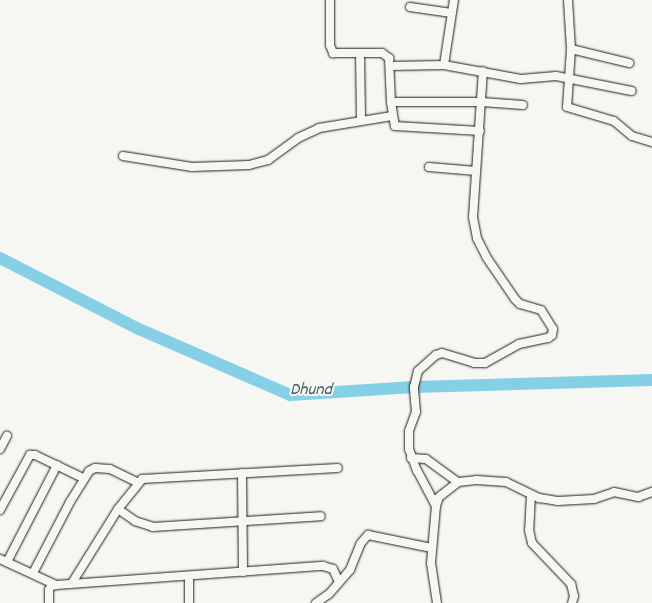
<!DOCTYPE html>
<html>
<head>
<meta charset="utf-8">
<style>
	body { margin:0 }
	#map { position:relative; width:652px; height:603px; overflow:hidden; background:#f6f6f2; font-family:Dekko,sans-serif }
	div>[style] { position:absolute }
	.river>* { height:12px; margin:-6px; padding:0 6px; transform-origin:6px; border-radius:6px; background:#86d0e7 }
	.roads { filter:drop-shadow(0 0 1px #1c1c1c) drop-shadow(0 0 1px #1c1c1c) }
	.minor>* { height:8px; margin:-4px; padding:0 4px; transform-origin:4px; border-radius:4px; background:#f6f6f2 }
	span { translate:-50% -50%; white-space:nowrap; text-align:center; line-height:1.15; -webkit-text-stroke:4px #f6f6f2; paint-order:stroke }
	.water-label { font-size:18px; color:#415b63; font-style:italic }
</style>
</head>
<body>
<div id="map">
	<div class="river">
		<div style="left:0;top:258px;width:156px;rotate:27.1deg"></div>
		<div style="left:139px;top:329px;width:165px;rotate:23.6deg"></div>
		<div style="left:290px;top:395px;width:124px;rotate:-3.7deg"></div>
		<div style="left:414px;top:387px;width:238px;rotate:-1.7deg"></div>
	</div>
	<div class="roads">
		<div class="minor">
			<div style="left:330px;top:0;width:45px;rotate:90deg"></div>
			<div style="left:330px;top:45px;width:9px;rotate:69deg"></div>
			<div style="left:333px;top:53px;width:49px"></div>
			<div style="left:382px;top:53px;width:9px;rotate:36deg"></div>
			<div style="left:389px;top:58px;width:44px;rotate:87.4deg"></div>
			<div style="left:391px;top:102px;width:24px;rotate:81deg"></div>
			<div style="left:395px;top:126px;width:85px;rotate:3.4deg"></div>
			<div style="left:568px;top:0;width:49px;rotate:86.5deg"></div>
			<div style="left:571px;top:49px;width:58px;rotate:93.9deg"></div>
			<div style="left:567px;top:107px;width:49px;rotate:16.6deg"></div>
			<div style="left:614px;top:121px;width:23px;rotate:40deg"></div>
			<div style="left:632px;top:136px;width:21px;rotate:17deg"></div>
			<div style="left:410px;top:7px;width:42px;rotate:8.1deg"></div>
			<div style="left:571px;top:49px;width:60px;rotate:13.6deg"></div>
			<div style="left:360px;top:54px;width:66px;rotate:89.1deg"></div>
			<div style="left:444px;top:65px;width:66px;rotate:-81.3deg"></div>
			<div style="left:391px;top:66px;width:53px;rotate:-1.1deg"></div>
			<div style="left:444px;top:65px;width:78px;rotate:10.3deg"></div>
			<div style="left:521px;top:79px;width:35px;rotate:-5deg"></div>
			<div style="left:556px;top:76px;width:77px;rotate:11.2deg"></div>
			<div style="left:391px;top:102px;width:91px"></div>
			<div style="left:482px;top:102px;width:41px;rotate:4.2deg"></div>
			<div style="left:123px;top:156px;width:70px;rotate:9.1deg"></div>
			<div style="left:192px;top:167px;width:57px;rotate:-2deg"></div>
			<div style="left:249px;top:165px;width:20px;rotate:-15deg"></div>
			<div style="left:268px;top:160px;width:37px;rotate:-36deg"></div>
			<div style="left:298px;top:138px;width:23px;rotate:-25deg"></div>
			<div style="left:319px;top:128px;width:74px;rotate:-9.3deg"></div>
			<div style="left:429px;top:167px;width:47px;rotate:4.9deg"></div>
			<div style="left:0;top:449px;width:15px;rotate:-62deg"></div>
			<div style="left:411px;top:458px;width:15px;rotate:4deg"></div>
			<div style="left:426px;top:459px;width:39px;rotate:36deg"></div>
			<div style="left:242px;top:473px;width:99px;rotate:89.4deg"></div>
			<div style="left:531px;top:495px;width:35px;rotate:93deg"></div>
			<div style="left:529px;top:530px;width:13px;rotate:77deg"></div>
			<div style="left:532px;top:543px;width:57px;rotate:46.4deg"></div>
			<div style="left:571px;top:584px;width:12px;rotate:76deg"></div>
			<div style="left:574px;top:596px;width:7px;rotate:106deg"></div>
			<div style="left:436px;top:506px;width:40px;rotate:-118deg"></div>
			<div style="left:417px;top:471px;width:23px;rotate:-110deg"></div>
			<div style="left:409px;top:449px;width:18px;rotate:-90deg"></div>
			<div style="left:409px;top:431px;width:20px;rotate:-70deg"></div>
			<div style="left:416px;top:412px;width:25px;rotate:-95deg"></div>
			<div style="left:414px;top:387px;width:16px;rotate:-76deg"></div>
			<div style="left:418px;top:371px;width:24px;rotate:-42deg"></div>
			<div style="left:436px;top:355px;width:6px;rotate:-18deg"></div>
			<div style="left:442px;top:353px;width:34px;rotate:17deg"></div>
			<div style="left:474px;top:363px;width:11px"></div>
			<div style="left:485px;top:363px;width:39px;rotate:-29deg"></div>
			<div style="left:519px;top:344px;width:30px;rotate:-12deg"></div>
			<div style="left:548px;top:338px;width:5px;rotate:-37deg"></div>
			<div style="left:552px;top:335px;width:6px;rotate:-81deg"></div>
			<div style="left:553px;top:329px;width:22px;rotate:-122deg"></div>
			<div style="left:541px;top:310px;width:22px;rotate:-164deg"></div>
			<div style="left:520px;top:304px;width:7px;rotate:-135deg"></div>
			<div style="left:515px;top:299px;width:50px;rotate:-124.3deg"></div>
			<div style="left:487px;top:258px;width:22px;rotate:-117deg"></div>
			<div style="left:477px;top:238px;width:21px;rotate:-101deg"></div>
			<div style="left:473px;top:217px;width:146px;rotate:-86.1deg"></div>
			<div style="left:118px;top:509px;width:21px;rotate:35deg"></div>
			<div style="left:135px;top:521px;width:19px;rotate:18deg"></div>
			<div style="left:153px;top:527px;width:168px;rotate:-3.7deg"></div>
			<div style="left:0;top:510px;width:63px;rotate:-61.4deg"></div>
			<div style="left:30px;top:455px;width:5px"></div>
			<div style="left:35px;top:455px;width:53px;rotate:25.6deg"></div>
			<div style="left:0;top:559px;width:62px;rotate:24.9deg"></div>
			<div style="left:7px;top:562px;width:109px;rotate:-62.7deg"></div>
			<div style="left:33px;top:573px;width:80px;rotate:-62.5deg"></div>
			<div style="left:70px;top:502px;width:36px;rotate:-58deg"></div>
			<div style="left:89px;top:471px;width:7px;rotate:-27deg"></div>
			<div style="left:95px;top:468px;width:15px;rotate:4deg"></div>
			<div style="left:110px;top:469px;width:30px;rotate:26deg"></div>
			<div style="left:72px;top:583px;width:87px;rotate:-58.1deg"></div>
			<div style="left:118px;top:509px;width:38px;rotate:-51deg"></div>
			<div style="left:142px;top:479px;width:196px;rotate:-3.2deg"></div>
			<div style="left:49px;top:603px;width:13px;rotate:-90deg"></div>
			<div style="left:49px;top:590px;width:4px;rotate:-63deg"></div>
			<div style="left:51px;top:586px;width:5px;rotate:-11deg"></div>
			<div style="left:56px;top:585px;width:268px;rotate:-4.1deg"></div>
			<div style="left:323px;top:566px;width:10px;rotate:17deg"></div>
			<div style="left:333px;top:569px;width:14px;rotate:65deg"></div>
			<div style="left:189px;top:603px;width:27px;rotate:-90deg"></div>
			<div style="left:316px;top:603px;width:16px;rotate:-35deg"></div>
			<div style="left:329px;top:594px;width:32px;rotate:-49deg"></div>
			<div style="left:350px;top:570px;width:29px;rotate:-68deg"></div>
			<div style="left:361px;top:543px;width:11px;rotate:-49deg"></div>
			<div style="left:368px;top:535px;width:65px;rotate:11.5deg"></div>
			<div style="left:437px;top:603px;width:40px;rotate:-98.5deg"></div>
			<div style="left:431px;top:563px;width:57px;rotate:-85deg"></div>
			<div style="left:436px;top:506px;width:9px;rotate:-72deg"></div>
			<div style="left:439px;top:497px;width:24px;rotate:-38deg"></div>
			<div style="left:458px;top:482px;width:18px;rotate:-6deg"></div>
			<div style="left:476px;top:480px;width:30px;rotate:4deg"></div>
			<div style="left:506px;top:482px;width:37px;rotate:26deg"></div>
			<div style="left:539px;top:498px;width:19px;rotate:9deg"></div>
			<div style="left:558px;top:501px;width:36px;rotate:-3deg"></div>
			<div style="left:594px;top:499px;width:21px;rotate:-19deg"></div>
			<div style="left:614px;top:492px;width:25px;rotate:12deg"></div>
			<div style="left:638px;top:497px;width:15px;rotate:-20deg"></div>
		</div>
	</div>
	<div class="water-label">
		<span style="left:311px;top:391px">Dhund</span>
	</div>
</div>
</body>
</html>
